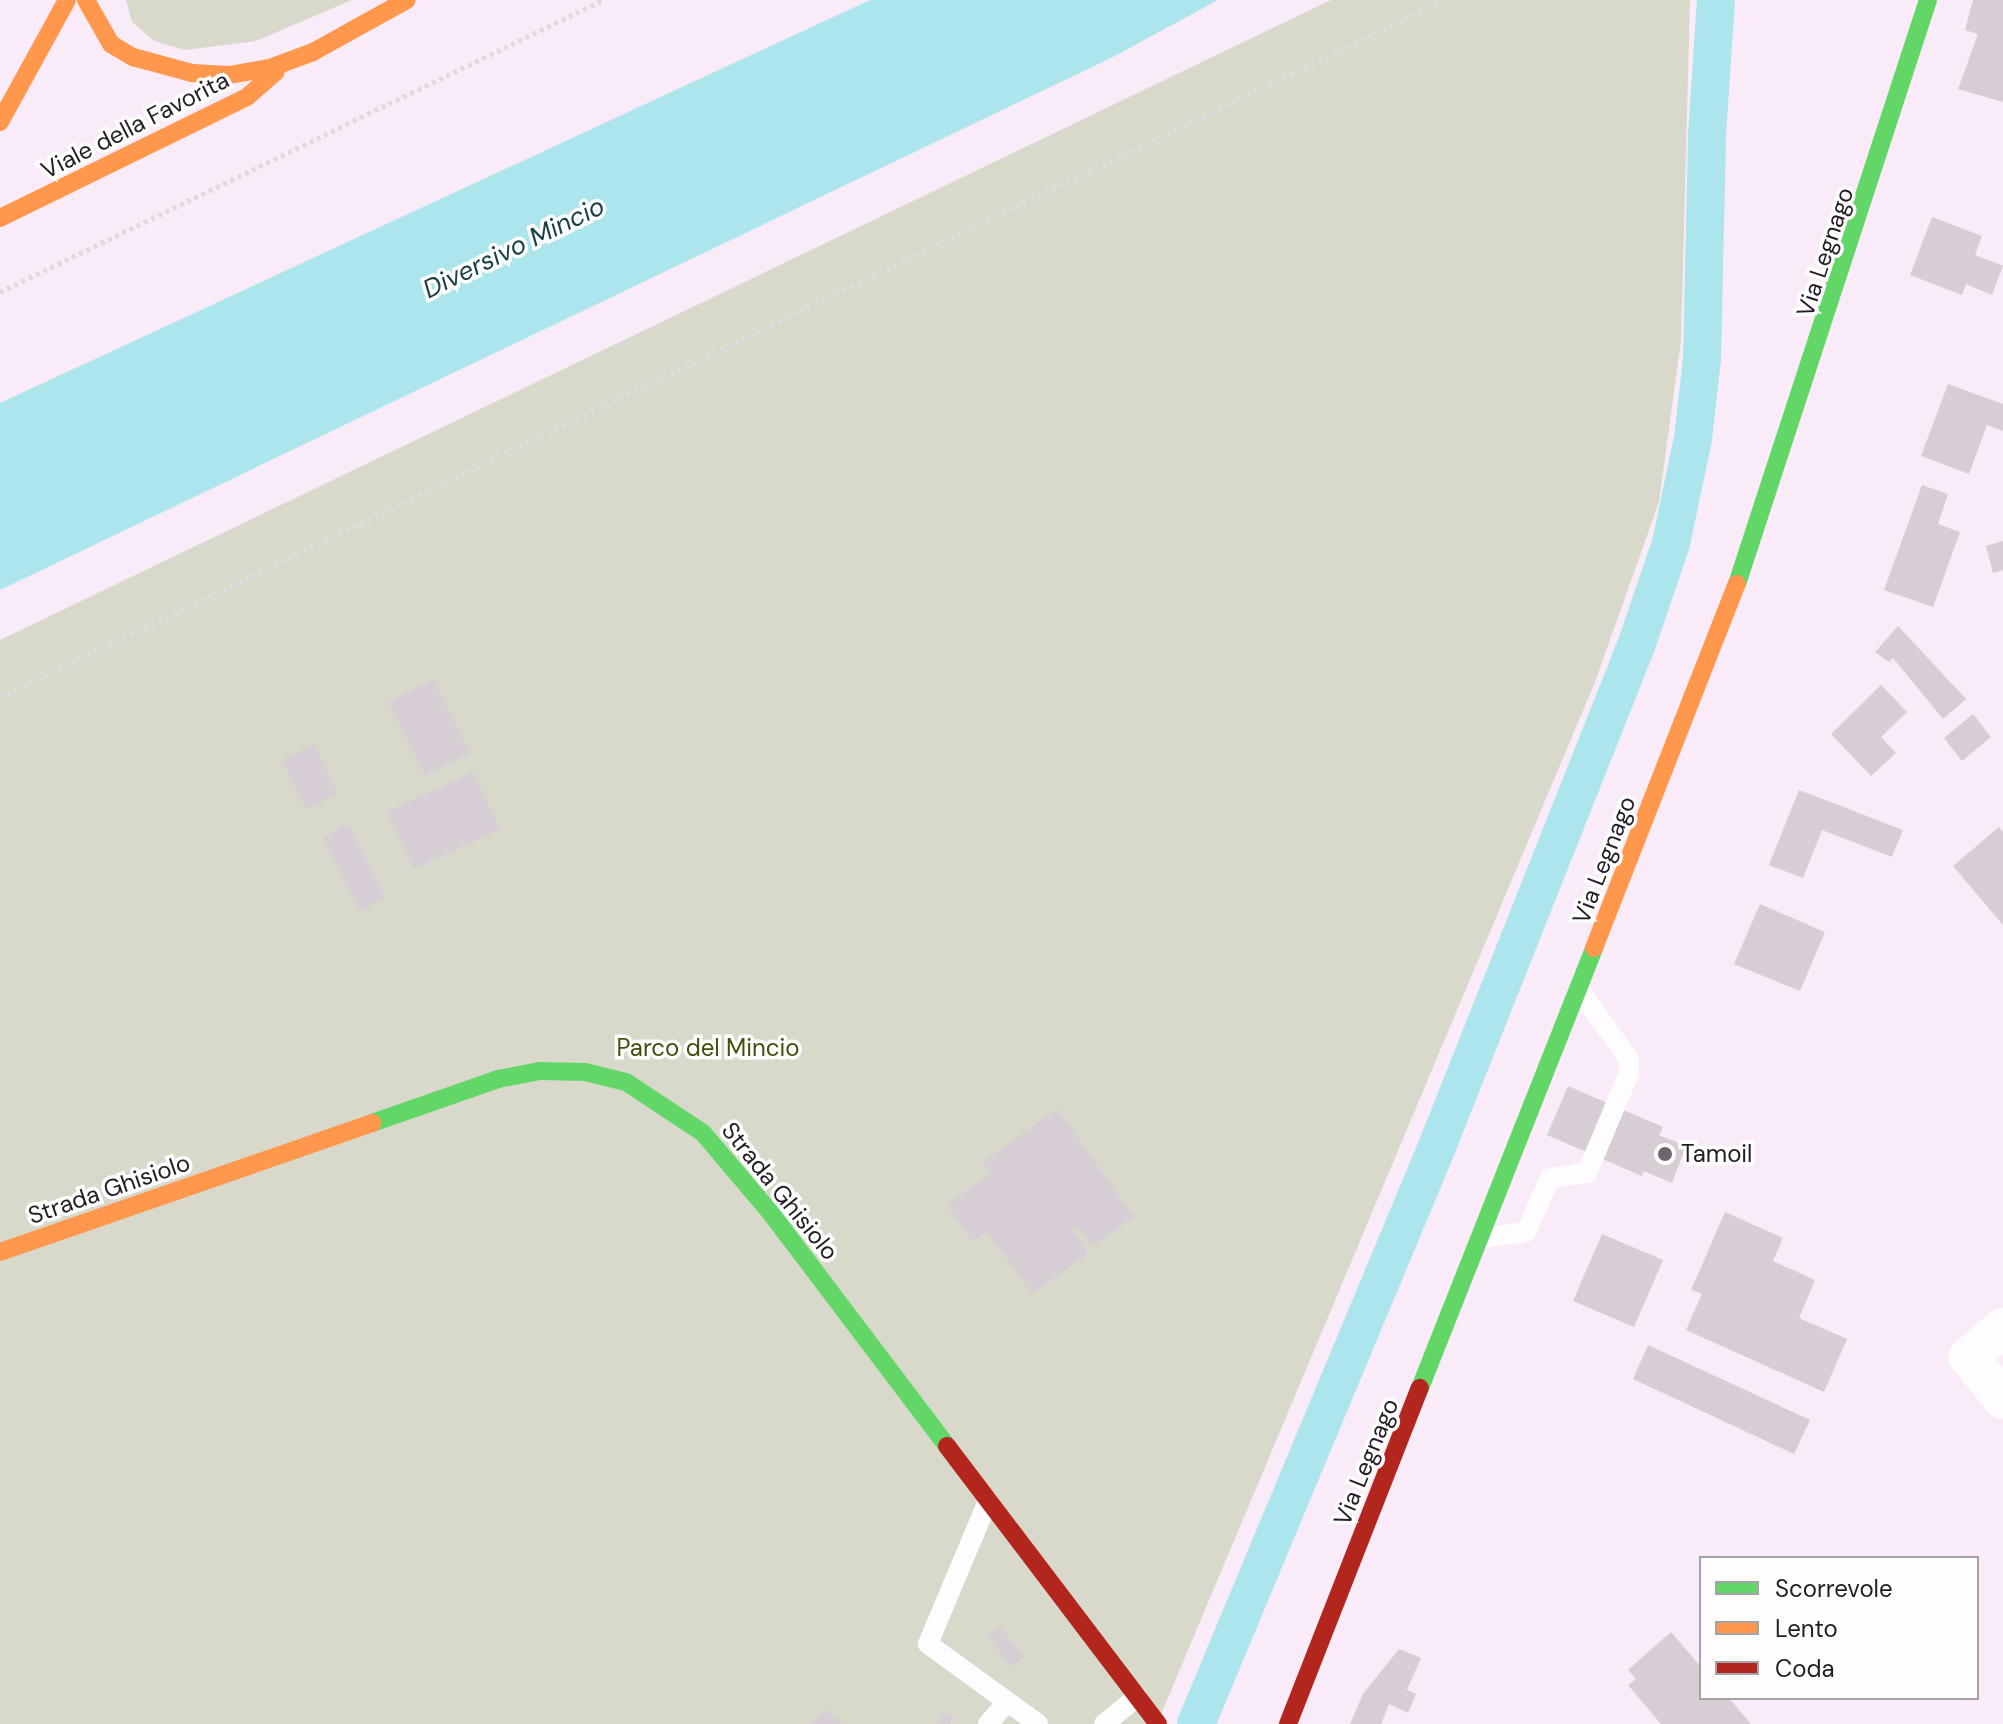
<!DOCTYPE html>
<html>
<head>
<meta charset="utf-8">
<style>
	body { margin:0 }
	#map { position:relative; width:2003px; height:1724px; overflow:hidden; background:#f9ecf8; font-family:"DM Sans",sans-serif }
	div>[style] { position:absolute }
	.green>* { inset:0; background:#d9d9cb }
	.water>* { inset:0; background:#ade5ec }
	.canal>* { height:38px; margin:-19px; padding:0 19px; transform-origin:19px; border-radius:19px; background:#ade5ec }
	.building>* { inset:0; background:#d7cdd5 }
	.path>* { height:5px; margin-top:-2.5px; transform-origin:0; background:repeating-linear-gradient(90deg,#dfdade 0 4px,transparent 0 8px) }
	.lane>* { height:20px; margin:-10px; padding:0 10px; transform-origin:10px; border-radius:10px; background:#fefcfe }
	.street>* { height:40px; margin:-20px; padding:0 20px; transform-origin:20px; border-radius:20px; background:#fefcfe }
	.fast>* { height:18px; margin:-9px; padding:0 9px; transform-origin:9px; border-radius:9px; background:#63d668 }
	.slow>* { height:18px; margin:-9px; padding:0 9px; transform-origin:9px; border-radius:9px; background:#ff974d }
	.jam>* { height:18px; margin:-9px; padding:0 9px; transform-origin:9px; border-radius:9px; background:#b3261e }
	.dots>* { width:22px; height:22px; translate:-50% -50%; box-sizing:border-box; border:4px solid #fdfdfd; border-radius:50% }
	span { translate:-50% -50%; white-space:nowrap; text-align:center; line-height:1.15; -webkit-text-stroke:7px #fdfdfd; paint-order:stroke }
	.street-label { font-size:24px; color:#241c24 }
	.park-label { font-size:24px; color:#41500d }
	.poi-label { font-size:24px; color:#241c24 }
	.left { translate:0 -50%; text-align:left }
	.water-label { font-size:26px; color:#194144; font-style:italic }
	.legend { position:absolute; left:1699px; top:1556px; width:280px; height:144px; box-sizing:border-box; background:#fdfdfd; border:2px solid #a6a3a6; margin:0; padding:10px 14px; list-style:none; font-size:24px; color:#241c24 }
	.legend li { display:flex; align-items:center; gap:16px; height:40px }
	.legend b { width:40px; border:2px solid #a6a3a6 }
</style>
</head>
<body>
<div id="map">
	<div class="green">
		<div style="clip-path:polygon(126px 0,352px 0,256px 41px,185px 50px,154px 41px,132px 22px)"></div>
		<div style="clip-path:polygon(1331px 0,1690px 0,1681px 340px,1659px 502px,1595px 682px,1157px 1724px,0 1724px,0 640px)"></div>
	</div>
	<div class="water">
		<div style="clip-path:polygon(870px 0,1218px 0,1111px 58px,0 590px,0 403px)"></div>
	</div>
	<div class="canal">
		<div style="left:1196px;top:1724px;width:623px;rotate:-67.34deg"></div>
		<div style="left:1436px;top:1149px;width:541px;rotate:-68.32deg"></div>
		<div style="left:1636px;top:646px;width:109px;rotate:-71.2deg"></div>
		<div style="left:1671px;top:543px;width:106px;rotate:-78.1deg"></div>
		<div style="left:1693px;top:439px;width:81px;rotate:-83.6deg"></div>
		<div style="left:1702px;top:359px;width:224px;rotate:-88.7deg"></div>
		<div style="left:1707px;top:135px;width:135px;rotate:-86.2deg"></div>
	</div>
	<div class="building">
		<div style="clip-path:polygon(1973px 0,2003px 0,2003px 102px,1958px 89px,1978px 34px,1965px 30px)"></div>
		<div style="clip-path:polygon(1932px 217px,1982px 236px,1975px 255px,2003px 266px,1992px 295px,1966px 284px,1962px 295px,1910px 275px)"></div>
		<div style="clip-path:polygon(1948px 384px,2003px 404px,2003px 431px,1987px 425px,1969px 474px,1921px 456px)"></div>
		<div style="clip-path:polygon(1922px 485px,1948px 494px,1938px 524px,1960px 532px,1933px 607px,1884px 590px)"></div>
		<div style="clip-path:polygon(2003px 541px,2003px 570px,1993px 573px,1986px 546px)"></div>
		<div style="clip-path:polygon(1898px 626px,1966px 699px,1943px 719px,1893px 658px,1889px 662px,1875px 652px)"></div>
		<div style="clip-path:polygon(433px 679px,470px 753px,425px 776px,388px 702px)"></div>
		<div style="clip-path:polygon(1881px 685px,1907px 712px,1881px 737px,1896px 753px,1871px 776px,1831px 734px)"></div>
		<div style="clip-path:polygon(1973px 714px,1991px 737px,1962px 761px,1944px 738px)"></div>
		<div style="clip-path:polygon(314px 744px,338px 794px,306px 810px,282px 760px)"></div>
		<div style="clip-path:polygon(473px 772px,500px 829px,414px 869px,387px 812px)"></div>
		<div style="clip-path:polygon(1799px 790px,1903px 830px,1892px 857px,1822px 830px,1803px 878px,1769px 865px)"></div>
		<div style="clip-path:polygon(349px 824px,385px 898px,360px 911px,323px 837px)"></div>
		<div style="clip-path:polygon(1999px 827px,2003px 832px,2003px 925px,1953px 866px)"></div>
		<div style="clip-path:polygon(1760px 904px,1825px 932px,1800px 991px,1734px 964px)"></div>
		<div style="clip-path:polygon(1568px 1086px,1663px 1127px,1659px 1135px,1686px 1146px,1672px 1183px,1644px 1171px,1642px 1176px,1547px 1135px)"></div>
		<div style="clip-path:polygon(1057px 1109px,1134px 1217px,1092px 1246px,1078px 1226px,1072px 1230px,1088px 1253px,1032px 1294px,987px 1231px,973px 1242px,947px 1205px,991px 1173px,983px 1162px)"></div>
		<div style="clip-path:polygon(1725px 1212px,1783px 1238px,1773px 1261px,1815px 1280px,1799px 1318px,1847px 1339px,1824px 1392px,1686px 1330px,1702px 1294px,1691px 1290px)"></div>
		<div style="clip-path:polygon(1602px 1234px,1663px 1260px,1634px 1327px,1573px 1301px)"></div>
		<div style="clip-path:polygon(1648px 1345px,1810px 1420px,1794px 1454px,1633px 1379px)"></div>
		<div style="clip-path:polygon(1000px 1626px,1024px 1657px,1011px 1667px,987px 1636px)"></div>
		<div style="clip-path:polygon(1671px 1632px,1701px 1667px,1701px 1698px,1729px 1698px,1751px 1724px,1661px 1724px,1628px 1685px,1636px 1679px,1628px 1670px)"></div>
		<div style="clip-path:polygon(1399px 1649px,1421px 1658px,1407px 1690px,1416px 1694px,1408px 1713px,1389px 1704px,1381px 1724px,1350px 1724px,1363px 1694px)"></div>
		<div style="clip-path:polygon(824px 1709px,842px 1724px,811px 1724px)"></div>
		<div style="clip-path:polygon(942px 1712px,952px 1715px,950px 1724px,939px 1724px)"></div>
	</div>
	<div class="path">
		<div style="left:0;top:292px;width:670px;rotate:-25.84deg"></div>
		<div style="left:0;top:697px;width:1603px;rotate:-25.77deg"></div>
	</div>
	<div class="lane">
		<div style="left:1481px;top:1238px;width:45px;rotate:-7.6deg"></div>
		<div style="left:1526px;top:1232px;width:59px;rotate:-66deg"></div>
		<div style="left:1550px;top:1178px;width:37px;rotate:-8deg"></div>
		<div style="left:1587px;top:1173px;width:108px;rotate:-67.2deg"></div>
		<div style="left:1629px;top:1073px;width:14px;rotate:-90deg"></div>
		<div style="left:1629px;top:1059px;width:85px;rotate:-125.9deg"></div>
		<div style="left:988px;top:1501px;width:155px;rotate:112.8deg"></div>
		<div style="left:928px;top:1644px;width:136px;rotate:36deg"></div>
		<div style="left:988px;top:1724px;width:29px;rotate:-49deg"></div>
		<div style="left:1104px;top:1724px;width:43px;rotate:-39.3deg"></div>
	</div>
	<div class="street">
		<div style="left:2003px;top:1328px;width:45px;rotate:139.5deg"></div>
		<div style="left:1969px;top:1357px;width:54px;rotate:51deg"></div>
	</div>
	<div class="fast">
		<div style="left:1737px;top:584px;width:614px;rotate:-71.89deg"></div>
		<div style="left:372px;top:1123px;width:133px;rotate:-19.2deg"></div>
		<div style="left:498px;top:1079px;width:43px;rotate:-10.8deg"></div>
		<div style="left:540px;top:1071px;width:45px;rotate:1.3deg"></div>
		<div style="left:585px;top:1072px;width:42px;rotate:13.7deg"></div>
		<div style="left:626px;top:1082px;width:92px;rotate:33.5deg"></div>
		<div style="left:703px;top:1133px;width:104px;rotate:49.7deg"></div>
		<div style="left:770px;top:1212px;width:293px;rotate:52.9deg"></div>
		<div style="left:1420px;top:1388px;width:473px;rotate:-68.4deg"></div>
	</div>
	<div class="slow">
		<div style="left:86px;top:0;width:51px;rotate:60.4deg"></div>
		<div style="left:111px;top:44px;width:26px;rotate:31deg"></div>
		<div style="left:133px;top:57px;width:61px;rotate:15.2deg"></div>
		<div style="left:192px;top:73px;width:37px;rotate:3deg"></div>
		<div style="left:229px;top:75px;width:42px;rotate:-9.7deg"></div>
		<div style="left:270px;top:68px;width:46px;rotate:-20.4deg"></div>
		<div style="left:313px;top:52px;width:107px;rotate:-29deg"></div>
		<div style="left:0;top:122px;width:139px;rotate:-61.2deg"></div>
		<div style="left:0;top:218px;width:275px;rotate:-26.1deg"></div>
		<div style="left:247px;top:97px;width:38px;rotate:-41deg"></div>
		<div style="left:1594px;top:948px;width:391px;rotate:-68.6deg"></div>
		<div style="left:0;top:1252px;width:394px;rotate:-19.1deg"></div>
	</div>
	<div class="jam">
		<div style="left:947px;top:1446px;width:349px;rotate:52.8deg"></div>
		<div style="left:1288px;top:1724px;width:361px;rotate:-68.6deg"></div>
	</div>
	<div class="dots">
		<div style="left:1665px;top:1154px;background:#6f656e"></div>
	</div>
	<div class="street-label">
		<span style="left:135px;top:125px;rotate:-27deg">Viale della Favorita</span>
		<span style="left:1825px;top:252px;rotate:-72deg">Via Legnago</span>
		<span style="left:1604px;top:860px;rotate:-69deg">Via Legnago</span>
		<span style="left:109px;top:1189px;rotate:-19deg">Strada Ghisiolo</span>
		<span style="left:780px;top:1191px;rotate:51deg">Strada Ghisiolo</span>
		<span style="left:1366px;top:1462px;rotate:-68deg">Via Legnago</span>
	</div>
	<div class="park-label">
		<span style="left:708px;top:1048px">Parco del Mincio</span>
	</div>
	<div class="poi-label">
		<span class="left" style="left:1681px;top:1154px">Tamoil</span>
	</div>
	<div class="water-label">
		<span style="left:514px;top:248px;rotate:-26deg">Diversivo Mincio</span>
	</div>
	<ul class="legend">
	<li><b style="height:10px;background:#63d668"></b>Scorrevole</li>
	<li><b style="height:10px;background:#ff974d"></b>Lento</li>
	<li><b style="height:10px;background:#b3261e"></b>Coda</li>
	</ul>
</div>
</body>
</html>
